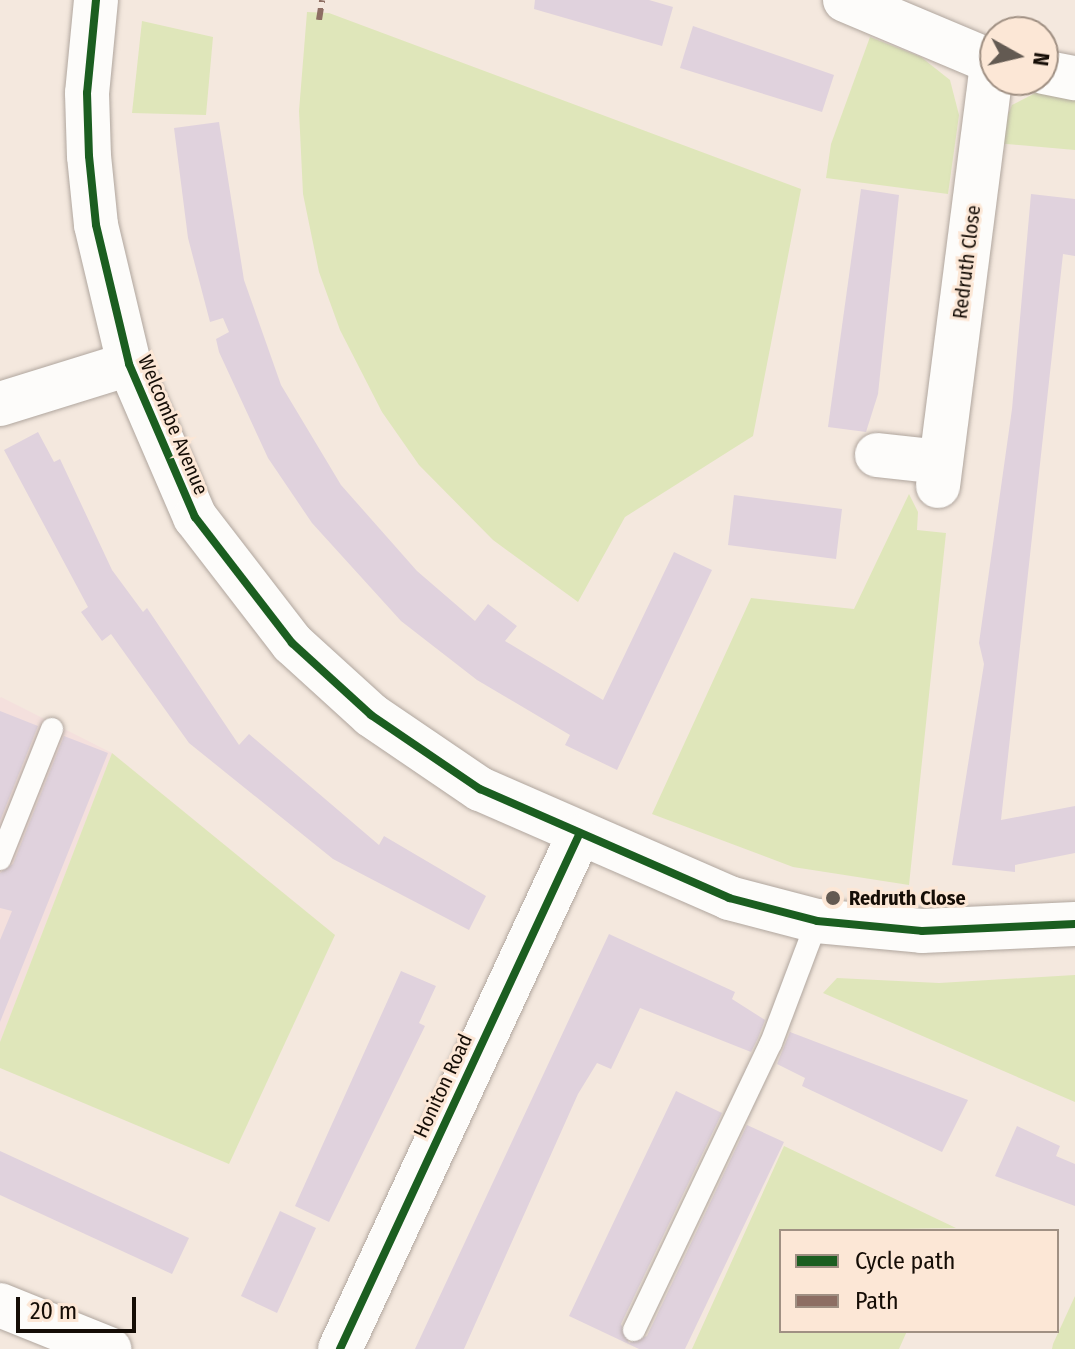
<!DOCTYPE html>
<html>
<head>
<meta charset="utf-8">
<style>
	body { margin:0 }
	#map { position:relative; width:1075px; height:1349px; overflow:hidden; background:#f4e8de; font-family:"Fira Sans Condensed",sans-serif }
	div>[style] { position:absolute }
	.industrial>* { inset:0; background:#f4e0dd }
	.green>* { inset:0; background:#dfe6ba }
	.building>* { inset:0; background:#e0d2dd }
	.roads { filter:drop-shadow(0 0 2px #b0a69e) drop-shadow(0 0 2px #b0a69e) }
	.service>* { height:22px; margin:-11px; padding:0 11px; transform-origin:11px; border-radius:11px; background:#fdfcfa }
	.minor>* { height:44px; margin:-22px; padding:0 22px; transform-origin:22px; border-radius:22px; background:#fdfcfa }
	.tertiary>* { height:44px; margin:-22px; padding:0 22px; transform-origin:22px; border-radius:22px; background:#fdfcfa }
	.quiet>* { height:6px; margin-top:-3px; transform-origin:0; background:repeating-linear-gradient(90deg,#8d6e63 0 12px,transparent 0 18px) }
	.cycleway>* { height:8px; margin:-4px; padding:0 4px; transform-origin:4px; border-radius:4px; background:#1b5e20 }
	.dots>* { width:22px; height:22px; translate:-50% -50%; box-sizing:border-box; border:4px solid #fce7d6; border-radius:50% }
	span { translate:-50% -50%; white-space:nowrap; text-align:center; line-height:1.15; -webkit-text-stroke:6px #fce7d6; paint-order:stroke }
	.street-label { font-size:20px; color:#150d06 }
	.poi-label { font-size:20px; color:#150d06; font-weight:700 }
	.left { translate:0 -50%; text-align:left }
	.legend { position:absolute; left:779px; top:1229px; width:280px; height:104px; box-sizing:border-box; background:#fce7d6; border:2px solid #a09083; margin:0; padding:10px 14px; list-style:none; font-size:24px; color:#150d06 }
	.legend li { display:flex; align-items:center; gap:16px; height:40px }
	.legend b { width:40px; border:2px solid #a09083 }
	.north { position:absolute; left:979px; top:16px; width:80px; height:80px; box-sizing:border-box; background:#fce7d6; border:2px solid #a09083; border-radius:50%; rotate:98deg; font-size:22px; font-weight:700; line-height:32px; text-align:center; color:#150d06 }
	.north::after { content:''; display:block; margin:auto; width:28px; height:36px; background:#635a52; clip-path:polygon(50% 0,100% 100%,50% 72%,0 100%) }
	.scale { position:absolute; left:16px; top:1297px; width:120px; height:36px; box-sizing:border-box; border:4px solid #150d06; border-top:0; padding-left:10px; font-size:24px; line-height:28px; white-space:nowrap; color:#150d06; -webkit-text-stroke:6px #fce7d6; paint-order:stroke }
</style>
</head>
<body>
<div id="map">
	<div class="industrial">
		<div style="clip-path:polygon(1px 697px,112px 753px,0 1042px,0 698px)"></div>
	</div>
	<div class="green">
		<div style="clip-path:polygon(307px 12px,329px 13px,801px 189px,753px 436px,625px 517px,578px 602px,493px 540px,419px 465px,382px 412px,340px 330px,319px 272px,303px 194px,299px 111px)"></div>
		<div style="clip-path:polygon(142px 21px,213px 37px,206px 115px,132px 113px)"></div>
		<div style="clip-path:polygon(870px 37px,921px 57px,950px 80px,959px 115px,948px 194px,826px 178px,831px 144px)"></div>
		<div style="clip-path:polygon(1041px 90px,1075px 93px,1075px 150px,996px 143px,1012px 105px)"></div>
		<div style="clip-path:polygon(909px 494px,918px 512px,917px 530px,946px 533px,909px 885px,793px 867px,652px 814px,751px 598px,854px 609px)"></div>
		<div style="clip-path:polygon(112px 753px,335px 935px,229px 1164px,0 1068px,0 1042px)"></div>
		<div style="clip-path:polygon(1075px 975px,1075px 1102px,823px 993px,837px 978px,939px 983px)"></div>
		<div style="clip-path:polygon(784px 1146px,956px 1228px,781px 1231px,781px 1331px,907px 1331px,899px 1349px,692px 1349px)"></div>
		<div style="clip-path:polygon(1075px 1296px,1075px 1349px,1052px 1349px,1053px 1344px)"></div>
	</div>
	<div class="building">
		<div style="clip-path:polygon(535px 0,649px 0,673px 7px,662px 46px,534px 9px)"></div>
		<div style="clip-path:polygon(693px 26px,834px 75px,822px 112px,680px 68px)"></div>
		<div style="clip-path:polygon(219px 122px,244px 280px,281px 385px,341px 485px,417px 571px,475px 621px,488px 604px,517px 626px,505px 641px,603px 700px,674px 552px,712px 570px,617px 770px,565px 745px,570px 735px,477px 680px,401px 621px,312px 523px,268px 458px,219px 352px,216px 339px,229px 332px,223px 318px,210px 322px,188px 238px,174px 128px)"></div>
		<div style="clip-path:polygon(861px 189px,899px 195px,878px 394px,866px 432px,828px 427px)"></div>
		<div style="clip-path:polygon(1031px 194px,1075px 199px,1075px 256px,1063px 254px,1001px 820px,1075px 806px,1075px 853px,1015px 865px,1015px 872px,952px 865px,984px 664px,979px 643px,1012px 409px)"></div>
		<div style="clip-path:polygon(38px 432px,54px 462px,60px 459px,112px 570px,143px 612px,147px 608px,239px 745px,249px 734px,379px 845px,384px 836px,486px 896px,469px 930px,333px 859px,189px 743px,111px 634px,102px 641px,81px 612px,88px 607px,4px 450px)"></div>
		<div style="clip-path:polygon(734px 495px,842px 509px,836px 559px,728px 545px)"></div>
		<div style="clip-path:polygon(0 711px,38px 726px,0 821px)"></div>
		<div style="clip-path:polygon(64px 736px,108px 753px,0 1022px,0 940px,12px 911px,0 908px,0 873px,13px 864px)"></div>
		<div style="clip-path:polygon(609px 934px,735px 992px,732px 999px,765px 1020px,758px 1038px,751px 1052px,640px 1008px,611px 1069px,597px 1063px,578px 1094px,464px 1349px,415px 1349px)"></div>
		<div style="clip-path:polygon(401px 971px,436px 986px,419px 1023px,425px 1026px,329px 1222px,295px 1206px)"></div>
		<div style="clip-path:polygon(790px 1032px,968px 1100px,942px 1152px,802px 1086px,805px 1078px,777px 1064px)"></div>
		<div style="clip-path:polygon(676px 1091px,722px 1113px,621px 1324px,629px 1343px,647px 1336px,747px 1125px,784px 1142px,685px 1349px,639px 1349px,569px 1316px)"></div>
		<div style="clip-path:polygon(1017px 1126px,1060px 1146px,1056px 1156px,1075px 1164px,1075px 1206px,995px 1176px)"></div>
		<div style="clip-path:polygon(0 1151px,189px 1238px,172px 1274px,0 1195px)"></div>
		<div style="clip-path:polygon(280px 1211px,316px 1228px,277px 1313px,241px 1296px)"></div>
	</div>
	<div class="roads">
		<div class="service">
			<div style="left:0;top:859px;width:140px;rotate:-68.2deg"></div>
			<div style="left:634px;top:1330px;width:318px;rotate:-64.5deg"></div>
			<div style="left:771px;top:1043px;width:130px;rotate:-69.3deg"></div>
		</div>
		<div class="minor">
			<div style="left:96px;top:0;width:93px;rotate:95.5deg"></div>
			<div style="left:87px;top:93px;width:63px;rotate:88.2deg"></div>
			<div style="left:89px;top:156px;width:69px;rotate:84.2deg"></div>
			<div style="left:96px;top:225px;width:143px;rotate:76.6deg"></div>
			<div style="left:129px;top:364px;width:167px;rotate:66.7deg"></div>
			<div style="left:195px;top:517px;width:159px;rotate:52.4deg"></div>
			<div style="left:292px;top:643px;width:107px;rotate:42.3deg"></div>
			<div style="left:371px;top:715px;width:132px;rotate:34.2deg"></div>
			<div style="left:480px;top:789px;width:272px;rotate:23.6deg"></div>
			<div style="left:729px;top:898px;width:91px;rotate:14.6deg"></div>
			<div style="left:817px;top:921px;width:105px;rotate:5.4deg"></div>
			<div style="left:922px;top:931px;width:153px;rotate:-2.6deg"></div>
			<div style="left:845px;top:0;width:163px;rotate:22.8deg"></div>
			<div style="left:1043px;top:72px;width:33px;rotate:11deg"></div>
			<div style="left:0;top:404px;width:135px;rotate:-17.2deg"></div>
			<div style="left:877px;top:455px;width:64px;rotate:6.2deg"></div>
			<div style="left:938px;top:486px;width:427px;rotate:-82.7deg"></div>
			<div style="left:340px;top:1349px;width:565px;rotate:-65.07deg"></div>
		</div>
		<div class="tertiary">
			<div style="left:0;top:1305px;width:118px;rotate:22deg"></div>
		</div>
	</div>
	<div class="quiet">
		<div style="left:319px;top:20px;width:20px;rotate:-81deg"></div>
	</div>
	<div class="cycleway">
		<div style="left:96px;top:0;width:93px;rotate:95.5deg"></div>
		<div style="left:87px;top:93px;width:63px;rotate:88.2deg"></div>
		<div style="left:89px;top:156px;width:69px;rotate:84.2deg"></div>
		<div style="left:96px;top:225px;width:143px;rotate:76.6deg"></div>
		<div style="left:129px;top:364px;width:167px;rotate:66.7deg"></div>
		<div style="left:195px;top:517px;width:159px;rotate:52.4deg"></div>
		<div style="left:292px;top:643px;width:107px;rotate:42.3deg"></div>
		<div style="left:371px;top:715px;width:132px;rotate:34.2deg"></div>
		<div style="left:480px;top:789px;width:272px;rotate:23.6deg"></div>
		<div style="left:729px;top:898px;width:91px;rotate:14.6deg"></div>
		<div style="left:817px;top:921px;width:105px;rotate:5.4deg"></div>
		<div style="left:922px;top:931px;width:153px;rotate:-2.6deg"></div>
		<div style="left:340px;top:1349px;width:565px;rotate:-65.07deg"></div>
	</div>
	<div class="dots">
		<div style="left:833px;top:898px;background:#635a52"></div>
	</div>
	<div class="street-label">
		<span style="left:967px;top:262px;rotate:-83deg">Redruth Close</span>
		<span style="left:173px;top:425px;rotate:67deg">Welcombe Avenue</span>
		<span style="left:443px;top:1086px;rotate:-65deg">Honiton Road</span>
	</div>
	<div class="poi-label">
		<span class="left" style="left:849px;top:898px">Redruth Close</span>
	</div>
	<ul class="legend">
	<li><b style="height:10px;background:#1b5e20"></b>Cycle path</li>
	<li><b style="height:10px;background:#8d6e63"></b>Path</li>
	</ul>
	<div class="north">N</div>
	<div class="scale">20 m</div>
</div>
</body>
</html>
